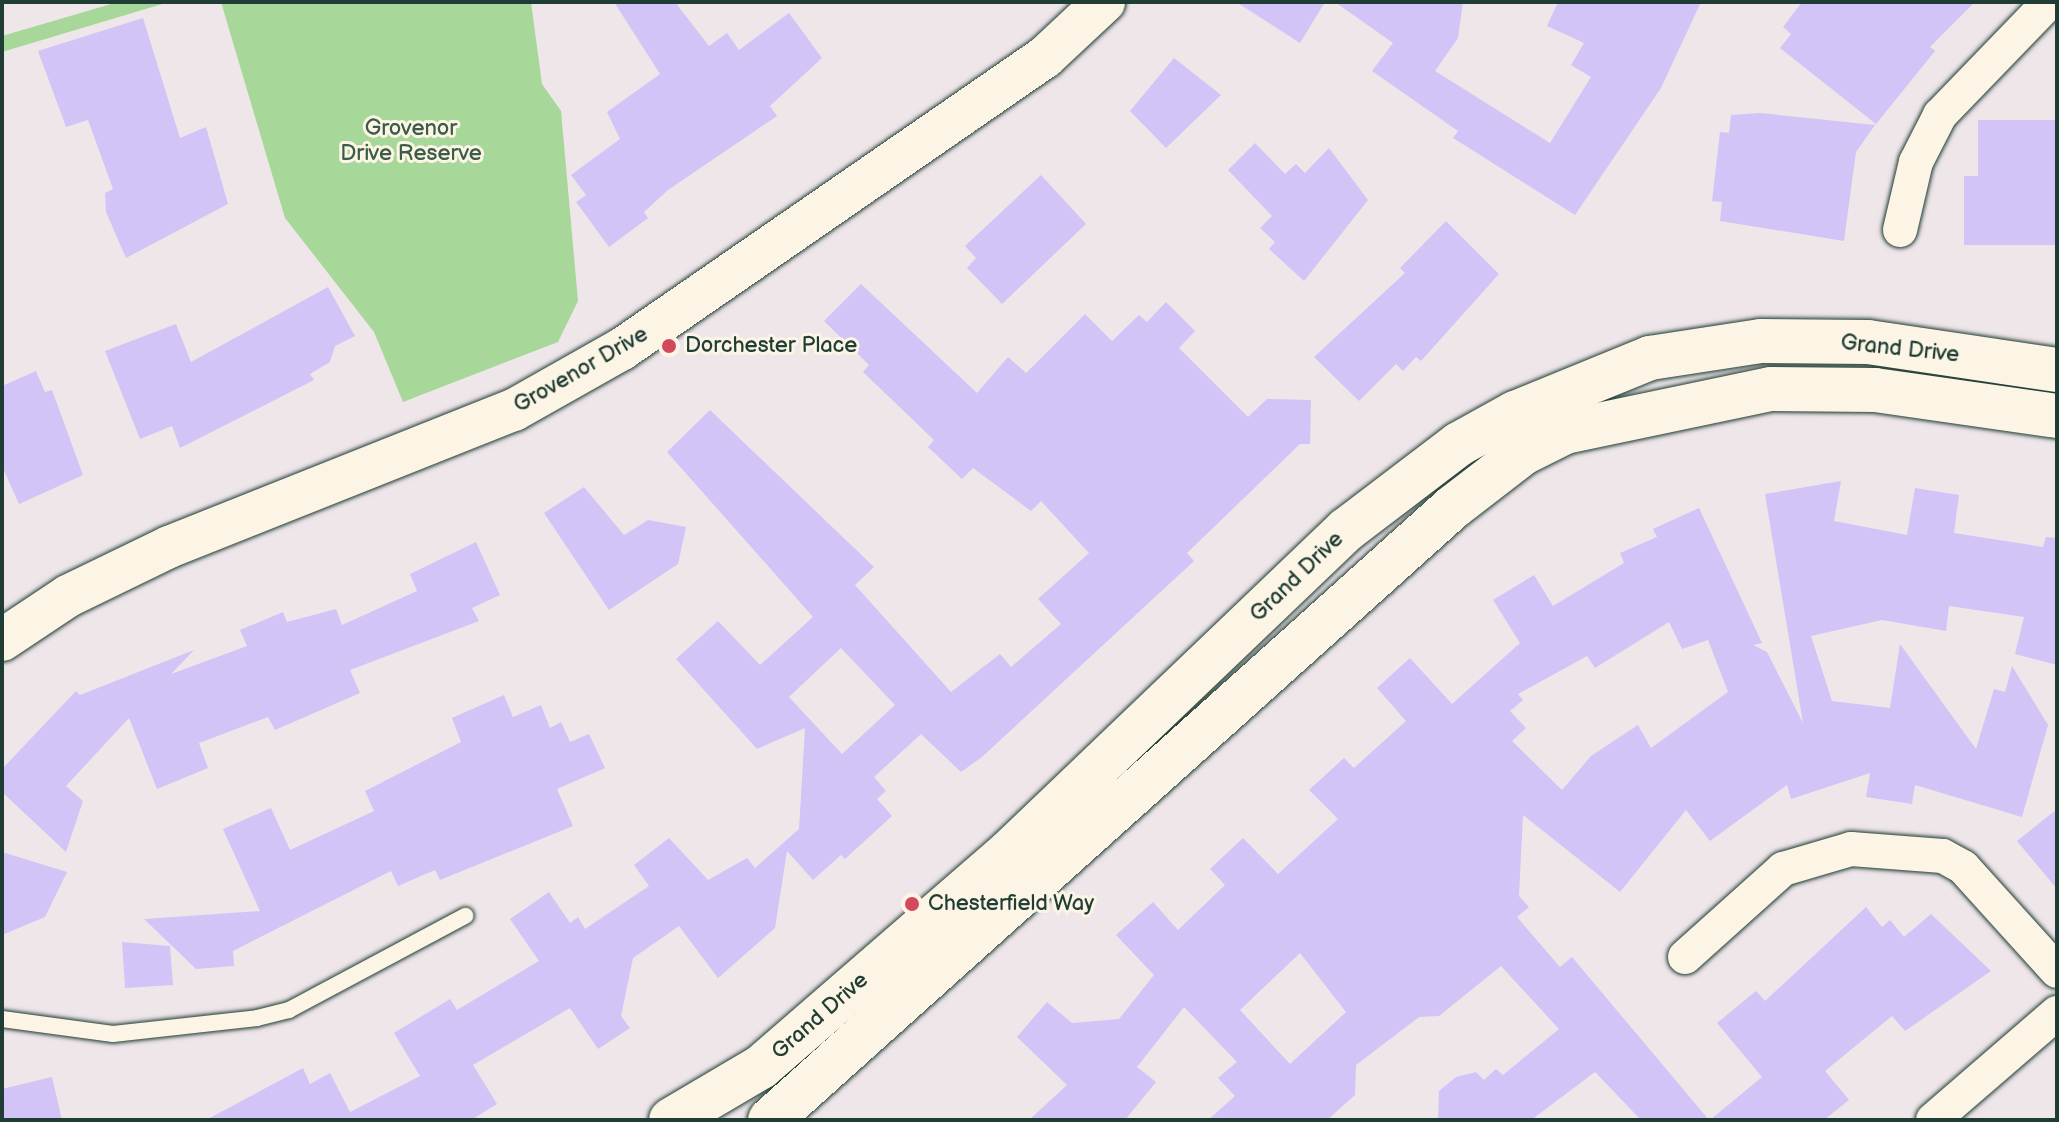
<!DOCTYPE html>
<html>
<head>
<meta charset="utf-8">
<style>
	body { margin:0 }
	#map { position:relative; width:2059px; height:1122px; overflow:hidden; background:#efe6ea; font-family:"Balsamiq Sans",sans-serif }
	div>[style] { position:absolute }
	.green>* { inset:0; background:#a7d899 }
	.building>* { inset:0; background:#d2c4f6 }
	.roads { filter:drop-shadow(0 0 2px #1f3d34) drop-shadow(0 0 2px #1f3d34) }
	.service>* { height:16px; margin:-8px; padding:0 8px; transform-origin:8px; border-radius:8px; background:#fcf5e5 }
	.minor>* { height:34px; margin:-17px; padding:0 17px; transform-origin:17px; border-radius:17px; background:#fcf5e5 }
	.tertiary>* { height:42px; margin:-21px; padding:0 21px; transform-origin:21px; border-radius:21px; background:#fcf5e5 }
	.secondary>* { height:44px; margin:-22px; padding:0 22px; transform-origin:22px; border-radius:22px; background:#fcf5e5 }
	.dots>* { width:22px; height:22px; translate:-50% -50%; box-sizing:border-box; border:4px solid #fcf5e5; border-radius:50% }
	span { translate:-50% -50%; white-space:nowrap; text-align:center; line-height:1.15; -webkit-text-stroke:6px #fcf5e5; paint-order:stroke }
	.park-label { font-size:22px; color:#3a5c48 }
	.poi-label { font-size:22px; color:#1f3d34 }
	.left { translate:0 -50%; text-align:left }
	.street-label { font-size:22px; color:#1f3d34 }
	.frame { position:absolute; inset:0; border:4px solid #1f3d34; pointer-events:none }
</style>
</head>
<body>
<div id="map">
	<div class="green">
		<div style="clip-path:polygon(118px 2px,169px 2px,2px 52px,2px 36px)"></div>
		<div style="clip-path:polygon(221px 2px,531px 2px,542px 84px,561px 111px,578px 301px,558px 342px,403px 402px,374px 332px,285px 218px)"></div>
	</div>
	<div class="building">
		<div style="clip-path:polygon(614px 2px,675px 2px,709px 46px,727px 33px,739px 50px,789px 13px,822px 58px,770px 106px,777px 116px,668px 190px,644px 212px,648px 218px,609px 247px,576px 202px,586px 195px,571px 175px,620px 139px,607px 112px,660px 74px)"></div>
		<div style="clip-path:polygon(1236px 2px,1325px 2px,1300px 43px)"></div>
		<div style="clip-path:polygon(1335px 2px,1463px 2px,1458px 38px,1435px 71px,1550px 143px,1591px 77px,1571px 65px,1584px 43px,1547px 26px,1558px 2px,1701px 2px,1661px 88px,1575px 215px,1453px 138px,1458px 131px,1372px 71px,1393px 43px)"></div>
		<div style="clip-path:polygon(1802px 2px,1975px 2px,1930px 47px,1935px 51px,1876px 124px,1780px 48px,1791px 34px,1783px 27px)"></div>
		<div style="clip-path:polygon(143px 18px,180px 138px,206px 127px,228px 204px,126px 258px,106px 212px,105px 193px,113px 189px,88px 120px,66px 127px,38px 51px)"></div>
		<div style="clip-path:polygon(1174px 58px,1221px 95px,1166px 148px,1130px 111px)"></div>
		<div style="clip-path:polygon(1760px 113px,1875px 125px,1856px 152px,1844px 241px,1720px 221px,1722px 202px,1712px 201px,1720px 132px,1729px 133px,1731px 115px)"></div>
		<div style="clip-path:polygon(1978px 120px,2057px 120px,2057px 245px,1964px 245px,1964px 176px,1978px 176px)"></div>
		<div style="clip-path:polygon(1255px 143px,1285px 174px,1296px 164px,1305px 173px,1329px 148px,1368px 200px,1304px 281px,1269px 249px,1275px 242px,1260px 228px,1272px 216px,1228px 170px)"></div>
		<div style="clip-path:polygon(1041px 175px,1086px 224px,1002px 304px,967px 268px,976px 258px,965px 246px)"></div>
		<div style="clip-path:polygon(1446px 221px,1499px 274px,1421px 361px,1416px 357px,1403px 371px,1396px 364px,1359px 401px,1314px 357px,1405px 273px,1400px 268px)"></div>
		<div style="clip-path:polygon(evenodd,861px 284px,977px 393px,1008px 357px,1026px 373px,1085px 314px,1112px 341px,1139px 315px,1147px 322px,1166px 302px,1195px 331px,1179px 348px,1248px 417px,1267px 399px,1311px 400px,1310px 444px,1300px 444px,1187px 553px,1194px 561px,982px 757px,961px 772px,921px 734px,874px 777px,886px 791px,877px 799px,892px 816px,845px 859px,841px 855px,813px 880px,787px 851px,775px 928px,718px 978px,679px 926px,633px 958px,621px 1016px,630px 1028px,598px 1049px,570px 1008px,473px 1065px,497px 1104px,471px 1120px,206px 1120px,303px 1068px,310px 1084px,330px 1073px,350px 1112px,420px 1076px,394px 1033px,450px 999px,457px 1010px,539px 961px,510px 919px,549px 892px,570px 923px,578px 917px,585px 929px,649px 886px,634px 865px,669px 838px,708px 880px,747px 858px,755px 868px,799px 829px,805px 728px,757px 749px,676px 659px,718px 621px,760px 665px,813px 617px,667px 452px,710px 410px,874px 567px,855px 585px,951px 692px,1000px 654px,1011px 667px,1061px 624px,1038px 599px,1089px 553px,1041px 501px,1031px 511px,973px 468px,962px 479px,928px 447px,934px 440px,863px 372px,869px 365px,824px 321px,861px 284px,841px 648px,895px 705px,842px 754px,789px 697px,841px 648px)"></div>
		<div style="clip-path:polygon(328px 287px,355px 336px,335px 346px,330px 362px,310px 374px,314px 380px,180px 448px,172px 426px,140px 439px,105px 351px,176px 324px,191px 362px)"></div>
		<div style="clip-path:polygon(36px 371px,45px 392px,52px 390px,83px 475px,19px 504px,2px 466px,2px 386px)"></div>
		<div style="clip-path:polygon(evenodd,1841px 481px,1834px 521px,1907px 535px,1915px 488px,1959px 495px,1954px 533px,2043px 547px,2046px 537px,2057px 538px,2057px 665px,2015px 654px,2024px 617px,1949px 606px,1946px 631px,1882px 620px,1811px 636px,1832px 701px,1890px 708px,1900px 644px,1976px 749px,1994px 689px,2005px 692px,2012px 666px,2048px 725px,2022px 817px,1915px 785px,1912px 804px,1866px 797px,1870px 773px,1791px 799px,1787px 785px,1710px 841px,1686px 810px,1620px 892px,1523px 815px,1519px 896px,1529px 907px,1517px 917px,1560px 967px,1572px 957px,1709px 1120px,1641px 1120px,1595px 1072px,1531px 1120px,1438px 1120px,1439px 1091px,1456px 1077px,1476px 1072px,1484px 1080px,1496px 1069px,1503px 1075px,1559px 1029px,1501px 966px,1439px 1016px,1419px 1017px,1356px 1065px,1355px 1095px,1327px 1120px,1208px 1120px,1235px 1096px,1218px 1078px,1237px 1062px,1184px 1007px,1137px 1067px,1156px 1082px,1125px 1120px,1029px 1120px,1067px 1085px,1017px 1037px,1047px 1002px,1072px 1023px,1119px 1019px,1154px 975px,1116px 935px,1153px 902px,1178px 930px,1225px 885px,1210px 869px,1243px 838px,1278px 874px,1338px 819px,1309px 790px,1344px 758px,1354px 768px,1406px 721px,1377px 688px,1410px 658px,1452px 704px,1520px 643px,1493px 600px,1534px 575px,1553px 606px,1624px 563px,1620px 553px,1657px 537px,1653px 529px,1699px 508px,1762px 643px,1753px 645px,1767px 652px,1803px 723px,1765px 494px,1841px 481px,1669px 622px,1682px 649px,1708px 640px,1728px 692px,1651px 748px,1638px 725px,1591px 756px,1562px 790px,1512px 741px,1526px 728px,1510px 711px,1523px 700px,1518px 694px,1587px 656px,1595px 668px,1669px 622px,1841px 481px,1300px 953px,1346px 1012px,1290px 1064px,1240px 1010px,1300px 953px)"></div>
		<div style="clip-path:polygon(584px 487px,624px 535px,648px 520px,686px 527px,678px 564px,609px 610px,544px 513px)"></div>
		<div style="clip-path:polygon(476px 542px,500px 595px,472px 608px,479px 621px,350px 670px,360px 693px,275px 730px,268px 717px,199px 743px,208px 768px,157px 789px,129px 718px,66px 786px,83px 801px,66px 852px,2px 792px,2px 769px,76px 691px,80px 695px,194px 650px,171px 674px,247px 646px,240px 630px,283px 612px,287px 622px,336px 609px,342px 625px,417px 591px,410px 574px)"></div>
		<div style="clip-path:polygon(504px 695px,513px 717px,541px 705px,550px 728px,561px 722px,570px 742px,589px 734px,605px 768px,557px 789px,573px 826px,440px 880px,435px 870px,398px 886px,391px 871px,233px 951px,234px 966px,196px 969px,144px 919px,260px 911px,223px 829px,271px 808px,290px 850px,374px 811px,365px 791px,461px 742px,452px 718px)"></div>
		<div style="clip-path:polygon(2057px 809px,2057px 889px,2017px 841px)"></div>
		<div style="clip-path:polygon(2px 852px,67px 872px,45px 917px,2px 935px)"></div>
		<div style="clip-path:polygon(1866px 907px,1882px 927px,1890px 920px,1904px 937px,1931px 914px,1991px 971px,1905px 1031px,1892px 1016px,1825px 1071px,1849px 1100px,1824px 1120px,1710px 1120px,1762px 1077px,1717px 1023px,1756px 991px,1765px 1001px)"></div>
		<div style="clip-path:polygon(122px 942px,170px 946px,173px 985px,125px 988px)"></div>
		<div style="clip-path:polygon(52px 1077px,62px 1120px,2px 1120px,2px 1089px)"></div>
	</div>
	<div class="roads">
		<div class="service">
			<div style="left:2px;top:1019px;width:112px;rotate:7.7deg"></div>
			<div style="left:113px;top:1034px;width:145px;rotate:-6.3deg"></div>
			<div style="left:257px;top:1018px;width:33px;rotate:-14deg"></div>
			<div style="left:289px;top:1010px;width:200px;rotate:-28.1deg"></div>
		</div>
		<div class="minor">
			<div style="left:1900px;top:230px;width:70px;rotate:-76.8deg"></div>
			<div style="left:1916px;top:162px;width:53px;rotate:-62.9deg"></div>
			<div style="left:1940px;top:115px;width:157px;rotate:-46deg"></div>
			<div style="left:1685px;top:957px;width:132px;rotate:-41.9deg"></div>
			<div style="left:1783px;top:869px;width:71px;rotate:-16.4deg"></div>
			<div style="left:1851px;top:849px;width:92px;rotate:4.4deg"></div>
			<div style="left:1943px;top:856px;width:23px;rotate:29deg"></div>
			<div style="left:1963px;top:867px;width:140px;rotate:47.9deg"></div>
			<div style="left:1933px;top:1120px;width:164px;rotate:-40.8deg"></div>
		</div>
		<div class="tertiary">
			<div style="left:2px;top:640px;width:79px;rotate:-33.7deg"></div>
			<div style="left:68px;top:596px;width:112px;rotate:-25.9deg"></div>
			<div style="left:169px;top:547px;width:371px;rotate:-21.7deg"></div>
			<div style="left:514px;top:410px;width:124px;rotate:-29.5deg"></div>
			<div style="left:622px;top:349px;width:514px;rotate:-34.62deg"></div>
			<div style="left:1045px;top:57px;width:81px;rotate:-43deg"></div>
		</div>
		<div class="secondary">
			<div style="left:671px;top:1120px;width:104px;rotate:-30.5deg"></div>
			<div style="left:761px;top:1067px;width:327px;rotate:-40.9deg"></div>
			<div style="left:1008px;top:853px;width:468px;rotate:-43.7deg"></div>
			<div style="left:1346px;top:530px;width:142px;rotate:-37.3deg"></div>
			<div style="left:1459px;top:444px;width:64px;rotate:-29deg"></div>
			<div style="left:1515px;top:413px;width:146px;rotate:-22.2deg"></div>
			<div style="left:1650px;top:358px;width:112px;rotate:-8.7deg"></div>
			<div style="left:1761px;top:341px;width:107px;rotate:0.5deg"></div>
			<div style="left:1868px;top:342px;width:191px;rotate:8.4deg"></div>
			<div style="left:770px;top:1120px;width:918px;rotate:-41.91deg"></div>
			<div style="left:1453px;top:507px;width:88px;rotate:-37.6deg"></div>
			<div style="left:1523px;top:453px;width:47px;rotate:-26.6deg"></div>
			<div style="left:1565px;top:432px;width:210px;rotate:-11.8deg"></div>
			<div style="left:1771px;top:389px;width:104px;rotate:0.6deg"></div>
			<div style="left:1875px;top:390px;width:184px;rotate:8.1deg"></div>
		</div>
	</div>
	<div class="dots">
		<div style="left:669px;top:346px;background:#d1495b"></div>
		<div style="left:912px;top:904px;background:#d1495b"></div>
	</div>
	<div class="park-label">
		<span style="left:411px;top:141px">Grovenor<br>Drive Reserve</span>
	</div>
	<div class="poi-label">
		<span class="left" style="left:685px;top:346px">Dorchester Place</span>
		<span class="left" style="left:928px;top:904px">Chesterfield Way</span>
	</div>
	<div class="street-label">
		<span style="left:1900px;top:349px;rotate:6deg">Grand Drive</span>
		<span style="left:581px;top:370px;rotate:-30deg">Grovenor Drive</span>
		<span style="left:1297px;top:577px;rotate:-44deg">Grand Drive</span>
		<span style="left:820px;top:1016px;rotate:-41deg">Grand Drive</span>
	</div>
	<div class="frame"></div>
</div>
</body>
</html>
